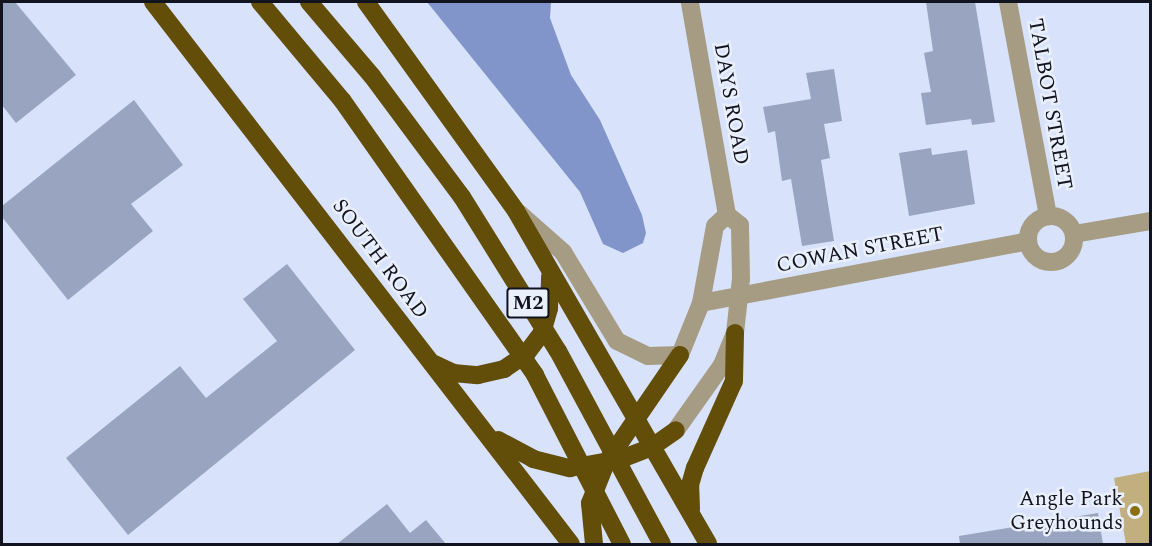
<!DOCTYPE html>
<html>
<head>
<meta charset="utf-8">
<style>
	body { margin:0 }
	#map { position:relative; width:1152px; height:546px; overflow:hidden; background:#d8e2fb; font-family:Spectral,serif }
	div>[style] { position:absolute }
	.green>* { inset:0; background:#c1af7f }
	.water>* { inset:0; background:#8195cb }
	.building>* { inset:0; background:#99a4c1 }
	.minor>* { height:18px; margin:-9px; padding:0 9px; transform-origin:9px; border-radius:9px; background:#a69c83 }
	.minor>.ring { margin:-9px; padding:0; box-sizing:content-box; background:none; border:18px solid #a69c83; border-radius:50% }
	.highway>* { height:18px; margin:-9px; padding:0 9px; transform-origin:9px; border-radius:9px; background:#624d09 }
	.highway-bridge>* { height:18px; margin:-9px; padding:0 9px; transform-origin:9px; border-radius:9px; background:#624d09 }
	.dots>* { width:16px; height:16px; translate:-50% -50%; box-sizing:border-box; border:3px solid #eaeffc; border-radius:50% }
	span { translate:-50% -50%; white-space:nowrap; text-align:center; line-height:1.15; -webkit-text-stroke:5px #eaeffc; paint-order:stroke }
	.shield-label span { padding:2px 4px; background:#eaeffc; border:2px solid; border-radius:4px; -webkit-text-stroke-width:0 }
	.shield-label { font-size:20px; color:#11141f; font-weight:700 }
	.street-label { font-size:21px; color:#11141f }
	.poi-label { font-size:21px; color:#11141f }
	.right { translate:-100% -50%; text-align:right }
	.frame { position:absolute; inset:0; border:3px solid #11141f; pointer-events:none }
</style>
</head>
<body>
<div id="map">
	<div class="green">
		<div style="clip-path:polygon(1150px 471px,1150px 544px,1126px 544px,1114px 478px)"></div>
	</div>
	<div class="water">
		<div style="clip-path:polygon(427px 2px,551px 2px,550px 18px,571px 75px,600px 120px,642px 215px,646px 233px,643px 243px,623px 253px,603px 244px,580px 192px)"></div>
	</div>
	<div class="building">
		<div style="clip-path:polygon(2px 2px,15px 2px,76px 75px,16px 123px,2px 105px)"></div>
		<div style="clip-path:polygon(926px 2px,975px 2px,995px 122px,972px 125px,971px 119px,926px 125px,921px 93px,931px 92px,924px 53px,933px 51px)"></div>
		<div style="clip-path:polygon(834px 69px,842px 121px,824px 124px,830px 158px,821px 160px,834px 241px,802px 246px,791px 179px,782px 181px,775px 131px,768px 133px,763px 107px,811px 99px,806px 73px)"></div>
		<div style="clip-path:polygon(134px 100px,183px 165px,131px 204px,153px 231px,68px 300px,2px 217px,2px 206px)"></div>
		<div style="clip-path:polygon(931px 148px,932px 155px,967px 150px,975px 204px,909px 216px,899px 153px)"></div>
		<div style="clip-path:polygon(287px 264px,355px 350px,128px 535px,66px 458px,180px 366px,206px 398px,277px 341px,243px 299px)"></div>
		<div style="clip-path:polygon(387px 504px,410px 533px,426px 520px,446px 544px,337px 544px)"></div>
		<div style="clip-path:polygon(1098px 513px,1103px 544px,960px 544px,959px 536px)"></div>
	</div>
	<div class="minor">
		<div style="left:1008px;top:2px;width:218px;rotate:79.4deg"></div>
		<div style="left:520px;top:214px;width:57px;rotate:41.5deg"></div>
		<div style="left:563px;top:252px;width:104px;rotate:58.8deg"></div>
		<div style="left:617px;top:341px;width:34px;rotate:26deg"></div>
		<div style="left:648px;top:356px;width:32px;rotate:-2deg"></div>
		<div style="left:680px;top:355px;width:56px;rotate:-68deg"></div>
		<div style="left:701px;top:303px;width:78px;rotate:-79.7deg"></div>
		<div style="left:715px;top:226px;width:16px;rotate:-43deg"></div>
		<div class="ring" style="left:1028px;top:216px;width:28px;height:28px"></div>
		<div style="left:1074px;top:234px;width:77px;rotate:-9.7deg"></div>
		<div style="left:701px;top:303px;width:333px;rotate:-10.7deg"></div>
		<div style="left:676px;top:430px;width:80px;rotate:-54.7deg"></div>
		<div style="left:722px;top:365px;width:35px;rotate:-68deg"></div>
		<div style="left:735px;top:333px;width:54px;rotate:-83.7deg"></div>
		<div style="left:741px;top:279px;width:54px;rotate:-91.1deg"></div>
		<div style="left:740px;top:225px;width:16px;rotate:-142deg"></div>
		<div style="left:727px;top:215px;width:216px;rotate:-99.9deg"></div>
	</div>
	<div class="highway">
		<div style="left:153px;top:2px;width:684px;rotate:52.36deg"></div>
		<div style="left:260px;top:2px;width:128px;rotate:50.1deg"></div>
		<div style="left:309px;top:2px;width:97px;rotate:49.6deg"></div>
		<div style="left:366px;top:2px;width:257px;rotate:54.3deg"></div>
		<div style="left:516px;top:211px;width:384px;rotate:60deg"></div>
		<div style="left:432px;top:363px;width:23px;rotate:25deg"></div>
		<div style="left:453px;top:373px;width:25px;rotate:5deg"></div>
		<div style="left:478px;top:375px;width:27px;rotate:-13deg"></div>
		<div style="left:504px;top:369px;width:27px;rotate:-34deg"></div>
		<div style="left:526px;top:354px;width:26px;rotate:-53deg"></div>
		<div style="left:542px;top:333px;width:26px;rotate:-74deg"></div>
		<div style="left:549px;top:308px;width:32px;rotate:-88deg"></div>
		<div style="left:498px;top:440px;width:40px;rotate:28deg"></div>
		<div style="left:533px;top:459px;width:38px;rotate:14deg"></div>
		<div style="left:570px;top:468px;width:52px;rotate:-10deg"></div>
		<div style="left:621px;top:459px;width:33px;rotate:-21deg"></div>
		<div style="left:652px;top:447px;width:29px;rotate:-35deg"></div>
		<div style="left:691px;top:509px;width:24px;rotate:-92deg"></div>
		<div style="left:690px;top:485px;width:18px;rotate:-74deg"></div>
		<div style="left:695px;top:468px;width:95px;rotate:-65.9deg"></div>
		<div style="left:734px;top:381px;width:48px;rotate:-88.8deg"></div>
		<div style="left:594px;top:544px;width:41px;rotate:-95.6deg"></div>
		<div style="left:590px;top:503px;width:43px;rotate:-68.2deg"></div>
		<div style="left:606px;top:463px;width:131px;rotate:-55.6deg"></div>
	</div>
	<div class="highway-bridge">
		<div style="left:372px;top:76px;width:151px;rotate:53.4deg"></div>
		<div style="left:462px;top:197px;width:181px;rotate:58.1deg"></div>
		<div style="left:558px;top:351px;width:219px;rotate:61.7deg"></div>
		<div style="left:342px;top:100px;width:336px;rotate:54.9deg"></div>
		<div style="left:535px;top:375px;width:190px;rotate:62.8deg"></div>
	</div>
	<div class="dots">
		<div style="left:1135px;top:511px;background:#8b6f11"></div>
	</div>
	<div class="shield-label">
		<span style="left:528px;top:303px">M2</span>
	</div>
	<div class="street-label">
		<span style="left:731px;top:104px;rotate:80deg">DAYS ROAD</span>
		<span style="left:1050px;top:104px;rotate:80deg">TALBOT STREET</span>
		<span style="left:860px;top:250px;rotate:-11deg">COWAN STREET</span>
		<span style="left:380px;top:259px;rotate:53deg">SOUTH ROAD</span>
	</div>
	<div class="poi-label">
		<span class="right" style="left:1123px;top:511px">Angle Park<br>Greyhounds</span>
	</div>
	<div class="frame"></div>
</div>
</body>
</html>
